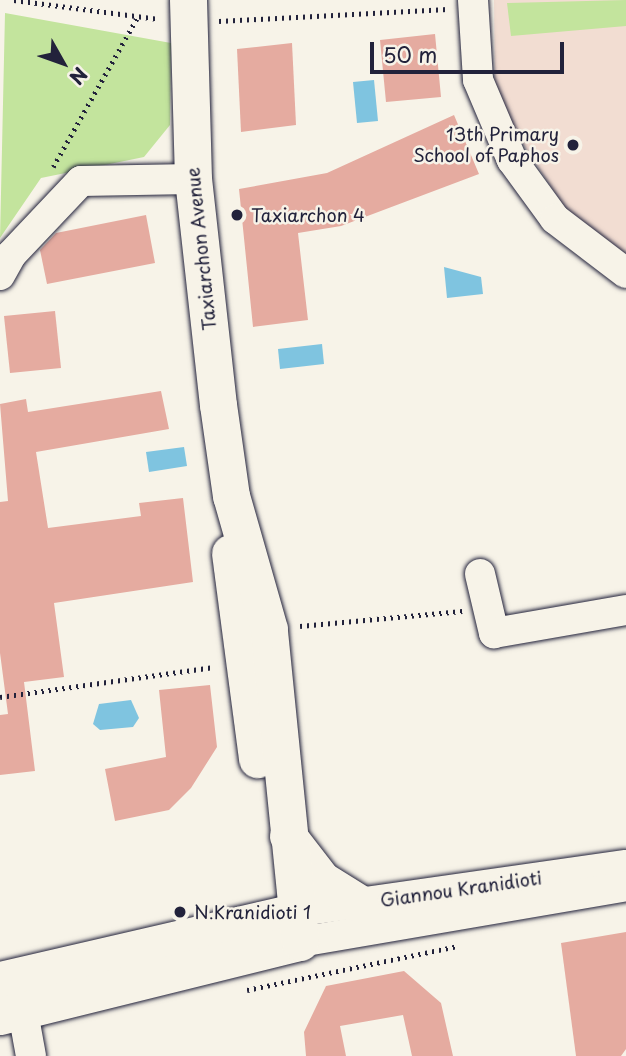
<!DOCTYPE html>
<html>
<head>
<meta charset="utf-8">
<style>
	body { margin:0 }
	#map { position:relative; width:626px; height:1056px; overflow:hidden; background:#f7f3e8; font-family:"Playpen Sans",sans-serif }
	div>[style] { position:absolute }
	.built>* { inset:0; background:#f2ddd2 }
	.green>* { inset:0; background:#c3e49d }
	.water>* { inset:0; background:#7fc4e0 }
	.building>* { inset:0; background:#e5aba0 }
	.path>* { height:4.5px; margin-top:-2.25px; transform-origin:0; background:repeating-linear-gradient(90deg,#22223b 0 2px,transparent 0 7px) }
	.roads { filter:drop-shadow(0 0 2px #22223b) drop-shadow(0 0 2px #22223b) }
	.minor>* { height:30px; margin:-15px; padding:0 15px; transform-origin:15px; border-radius:15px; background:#f7f3e8 }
	.major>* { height:37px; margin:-18.5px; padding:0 18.5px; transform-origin:18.5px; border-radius:18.5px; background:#f7f3e8 }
	.dots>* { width:19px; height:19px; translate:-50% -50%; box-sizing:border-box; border:4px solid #f7f3e8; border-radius:50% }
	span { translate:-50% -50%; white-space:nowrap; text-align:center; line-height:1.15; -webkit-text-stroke:5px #f7f3e8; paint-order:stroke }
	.poi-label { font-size:18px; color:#22223b }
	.right { translate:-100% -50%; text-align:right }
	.left { translate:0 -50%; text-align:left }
	.street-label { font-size:18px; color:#22223b }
	.north { position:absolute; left:28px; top:28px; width:70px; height:70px; -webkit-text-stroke:5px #f7f3e8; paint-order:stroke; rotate:130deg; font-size:19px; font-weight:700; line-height:28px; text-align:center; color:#22223b }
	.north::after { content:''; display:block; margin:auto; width:24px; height:32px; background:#22223b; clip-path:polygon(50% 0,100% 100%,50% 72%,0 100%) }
	.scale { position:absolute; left:370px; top:42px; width:194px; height:32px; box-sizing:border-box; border:4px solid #22223b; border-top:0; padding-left:9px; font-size:21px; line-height:24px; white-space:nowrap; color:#22223b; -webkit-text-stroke:5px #f7f3e8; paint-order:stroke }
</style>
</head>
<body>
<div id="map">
	<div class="built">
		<div style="clip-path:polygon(494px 0,626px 0,626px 257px,566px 210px,495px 100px)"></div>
	</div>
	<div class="green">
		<div style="clip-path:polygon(626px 0,626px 26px,511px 36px,507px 3px)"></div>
		<div style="clip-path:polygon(5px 13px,171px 43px,170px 125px,144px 157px,41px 178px,0 238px)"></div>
	</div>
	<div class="water">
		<div style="clip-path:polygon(374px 80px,378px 121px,357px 123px,353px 82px)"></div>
		<div style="clip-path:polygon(444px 267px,481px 277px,483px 294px,447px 298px)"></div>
		<div style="clip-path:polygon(322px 344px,324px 364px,280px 369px,278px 349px)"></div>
		<div style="clip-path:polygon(184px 447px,187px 466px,149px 472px,146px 452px)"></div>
		<div style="clip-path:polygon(131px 700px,139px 718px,133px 727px,100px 730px,93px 724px,99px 704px)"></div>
	</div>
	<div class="building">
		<div style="clip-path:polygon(435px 34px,441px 97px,386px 102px,380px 40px)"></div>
		<div style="clip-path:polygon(292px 43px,296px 125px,241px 132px,237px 49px)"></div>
		<div style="clip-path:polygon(454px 115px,479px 174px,341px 226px,298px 233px,308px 320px,253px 327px,239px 189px,327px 173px)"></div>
		<div style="clip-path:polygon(146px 215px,155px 263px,47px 284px,40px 250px,56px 233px)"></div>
		<div style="clip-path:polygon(55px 311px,61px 368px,10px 373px,4px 316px)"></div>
		<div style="clip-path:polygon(161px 391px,169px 429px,36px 452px,48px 528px,141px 516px,139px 503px,183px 498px,193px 582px,54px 603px,64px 677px,24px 682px,35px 771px,0 775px,0 715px,8px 714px,0 653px,0 502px,8px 501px,0 404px,26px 399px,28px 412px)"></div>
		<div style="clip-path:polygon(210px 685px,217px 747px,191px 788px,169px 810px,115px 821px,105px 769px,166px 757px,159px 690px)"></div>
		<div style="clip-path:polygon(626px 932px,626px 1049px,621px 1056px,576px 1056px,561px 943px)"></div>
		<div style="clip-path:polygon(404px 971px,441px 1003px,453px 1056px,412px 1056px,403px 1015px,340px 1026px,346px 1056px,306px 1056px,304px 1032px,326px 986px)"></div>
	</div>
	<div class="path">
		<div style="left:14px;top:0;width:146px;rotate:7.5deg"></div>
		<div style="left:219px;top:21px;width:229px;rotate:-3deg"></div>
		<div style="left:53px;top:167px;width:173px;rotate:-60.6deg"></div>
		<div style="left:300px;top:626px;width:163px;rotate:-5.3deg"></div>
		<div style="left:0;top:697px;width:216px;rotate:-8deg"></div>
		<div style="left:247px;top:990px;width:216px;rotate:-11.8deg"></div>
	</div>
	<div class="roads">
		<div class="minor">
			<div style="left:473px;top:0;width:80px;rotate:86.4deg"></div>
			<div style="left:478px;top:80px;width:87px;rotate:67deg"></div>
			<div style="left:512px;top:160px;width:73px;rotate:53.9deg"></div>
			<div style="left:555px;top:219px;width:89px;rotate:37.3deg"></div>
			<div style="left:0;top:275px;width:23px;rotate:-61deg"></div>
			<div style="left:11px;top:255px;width:102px;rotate:-46.6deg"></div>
			<div style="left:81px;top:181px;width:112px;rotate:-1deg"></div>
			<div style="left:480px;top:574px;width:61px;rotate:76.7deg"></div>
			<div style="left:494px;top:633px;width:134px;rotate:-9.9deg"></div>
			<div style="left:295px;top:912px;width:334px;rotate:-8.1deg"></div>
			<div style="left:300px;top:942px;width:331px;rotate:-9.7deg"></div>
			<div style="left:19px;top:990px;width:67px;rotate:79.7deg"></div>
		</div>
		<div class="major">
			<div style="left:230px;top:553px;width:208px;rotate:82.5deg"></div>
			<div style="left:288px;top:836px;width:56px;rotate:52.3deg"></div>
			<div style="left:322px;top:880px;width:44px;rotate:31.9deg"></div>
			<div style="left:0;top:980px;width:303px;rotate:-13deg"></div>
			<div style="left:0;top:1016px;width:309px;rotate:-13.9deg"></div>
			<div style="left:300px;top:942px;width:315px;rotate:-95.7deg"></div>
			<div style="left:269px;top:629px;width:138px;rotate:-105.9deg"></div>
			<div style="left:231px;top:496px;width:92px;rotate:-98.1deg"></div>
			<div style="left:218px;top:405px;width:227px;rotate:-96.3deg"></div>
			<div style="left:193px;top:179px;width:179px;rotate:-91.6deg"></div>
		</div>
	</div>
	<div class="dots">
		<div style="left:573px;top:145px;background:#22223b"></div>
		<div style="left:237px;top:215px;background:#22223b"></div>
		<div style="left:180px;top:912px;background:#22223b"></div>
	</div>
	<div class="poi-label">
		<span class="right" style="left:559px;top:145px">13th Primary<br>School of Paphos</span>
		<span class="left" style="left:251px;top:215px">Taxiarchon 4</span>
		<span class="left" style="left:194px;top:912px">N.Kranidioti 1</span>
	</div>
	<div class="street-label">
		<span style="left:201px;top:249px;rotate:-96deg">Taxiarchon Avenue</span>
		<span style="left:461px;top:889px;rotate:-8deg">Giannou Kranidioti</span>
	</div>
	<div class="north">N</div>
	<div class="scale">50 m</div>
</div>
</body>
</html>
